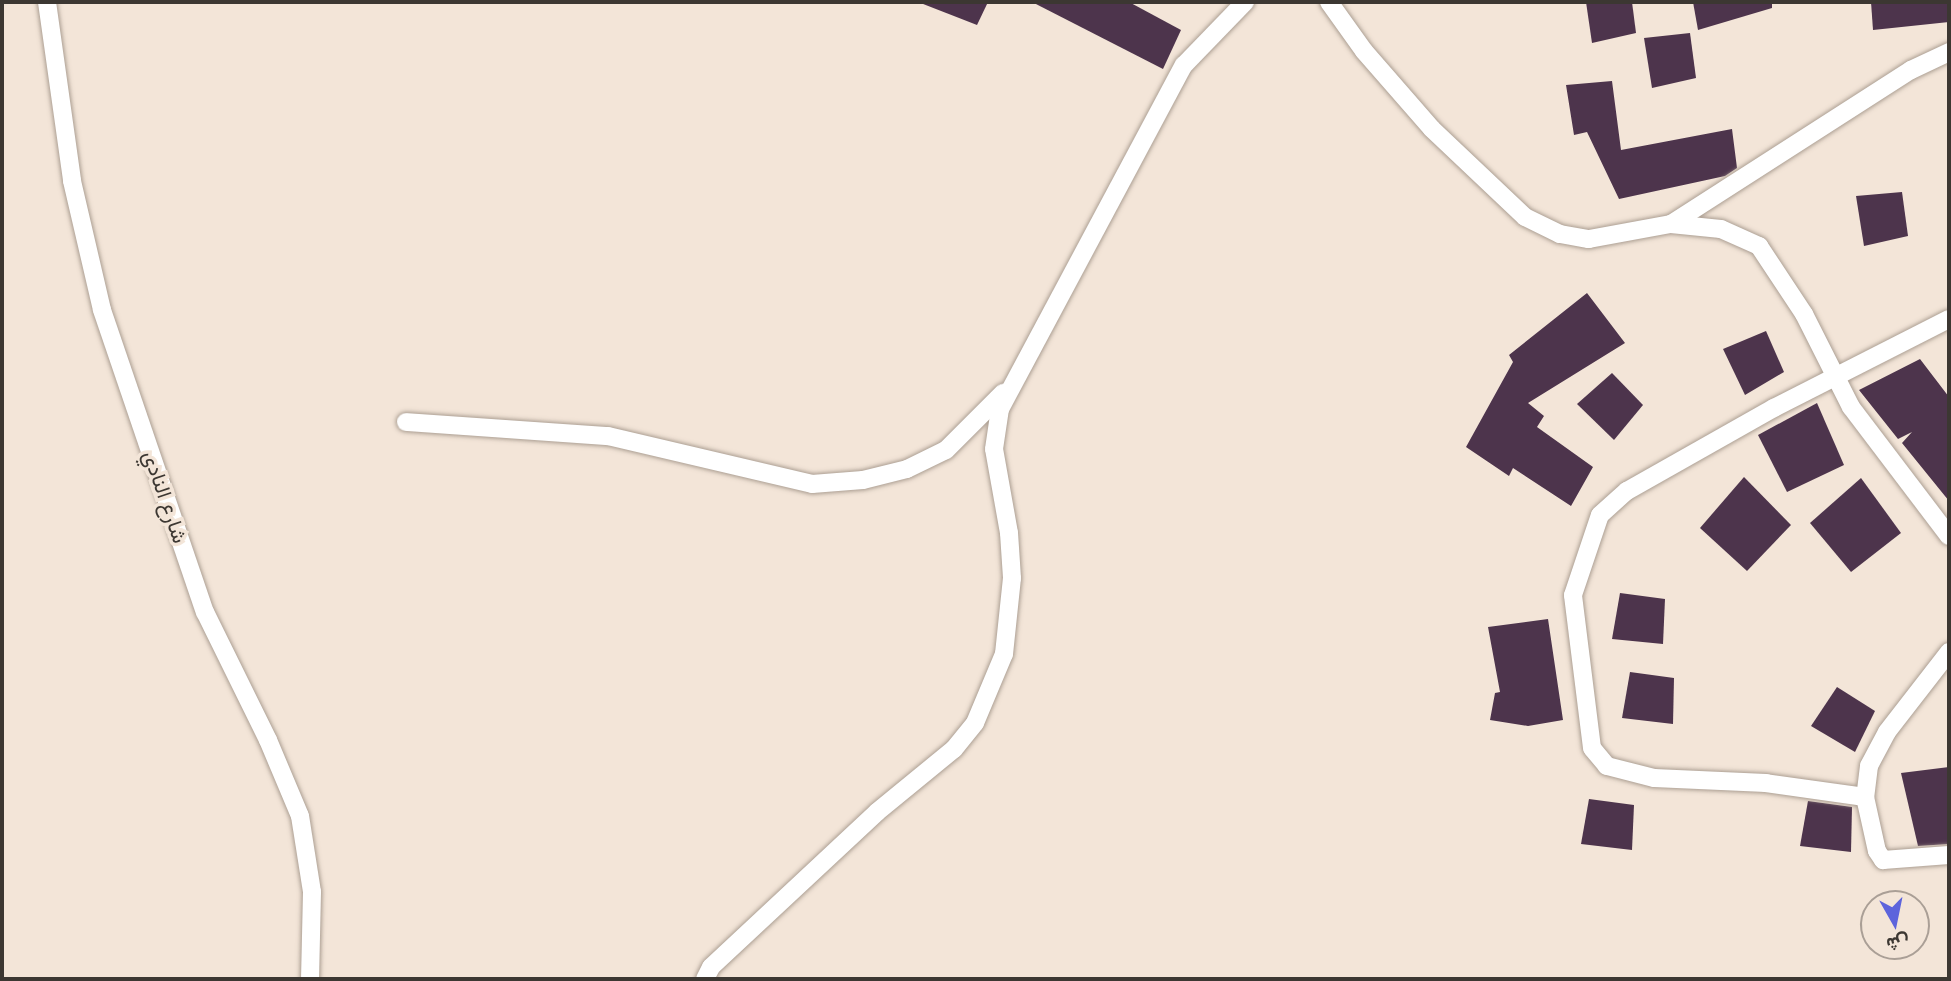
<!DOCTYPE html>
<html>
<head>
<meta charset="utf-8">
<style>
	body { margin:0 }
	#map { position:relative; width:1951px; height:981px; overflow:hidden; background:#f3e5d8; font-family:"PT Sans",Vazirmatn,sans-serif }
	div>[style] { position:absolute }
	.building>* { inset:0; background:#4d344c }
	.roads { filter:drop-shadow(0 0 2px #ac9f93) drop-shadow(0 0 2px #ac9f93) }
	.street>* { height:18px; margin:-9px; padding:0 9px; transform-origin:9px; border-radius:9px; background:#fff }
	span { translate:-50% -50%; white-space:nowrap; text-align:center; line-height:1.15; -webkit-text-stroke:7px #f3e5d8; paint-order:stroke }
	.street-label { font-size:21px; color:#3c3732 }
	.frame { position:absolute; inset:0; border:4px solid #3c3732; pointer-events:none }
	.north { position:absolute; left:1860px; top:890px; width:70px; height:70px; box-sizing:border-box; background:#f3e5d8; border:2px solid #aa9f96; border-radius:50%; rotate:171deg; font-size:19px; font-weight:700; line-height:28px; text-align:center; color:#3c3732 }
	.north::after { content:''; display:block; margin:auto; width:24px; height:32px; background:#5d64dc; clip-path:polygon(50% 0,100% 100%,50% 72%,0 100%) }
</style>
</head>
<body>
<div id="map">
	<div class="building">
		<div style="clip-path:polygon(918px 2px,988px 2px,977px 25px)"></div>
		<div style="clip-path:polygon(1032px 2px,1129px 2px,1181px 30px,1163px 69px)"></div>
		<div style="clip-path:polygon(1586px 2px,1632px 2px,1636px 33px,1592px 43px)"></div>
		<div style="clip-path:polygon(1693px 2px,1772px 2px,1772px 8px,1698px 30px)"></div>
		<div style="clip-path:polygon(1871px 2px,1949px 2px,1949px 22px,1873px 30px)"></div>
		<div style="clip-path:polygon(1690px 33px,1696px 78px,1652px 88px,1644px 38px)"></div>
		<div style="clip-path:polygon(1612px 81px,1621px 150px,1732px 129px,1737px 168px,1725px 176px,1619px 199px,1587px 132px,1574px 135px,1566px 85px)"></div>
		<div style="clip-path:polygon(1902px 192px,1908px 236px,1864px 246px,1856px 196px)"></div>
		<div style="clip-path:polygon(1587px 293px,1625px 343px,1528px 403px,1544px 416px,1537px 427px,1593px 467px,1571px 506px,1513px 468px,1509px 476px,1466px 447px,1513px 362px,1509px 355px)"></div>
		<div style="clip-path:polygon(1766px 331px,1784px 372px,1745px 395px,1723px 349px)"></div>
		<div style="clip-path:polygon(1920px 359px,1949px 397px,1949px 501px,1902px 443px,1912px 432px,1898px 439px,1859px 390px)"></div>
		<div style="clip-path:polygon(1612px 373px,1643px 405px,1614px 440px,1577px 404px)"></div>
		<div style="clip-path:polygon(1817px 403px,1844px 465px,1787px 492px,1758px 435px)"></div>
		<div style="clip-path:polygon(1744px 477px,1791px 525px,1747px 571px,1700px 528px)"></div>
		<div style="clip-path:polygon(1861px 478px,1901px 533px,1851px 572px,1810px 523px)"></div>
		<div style="clip-path:polygon(1620px 593px,1665px 599px,1663px 644px,1612px 639px)"></div>
		<div style="clip-path:polygon(1548px 619px,1563px 720px,1528px 726px,1490px 720px,1495px 693px,1500px 692px,1488px 627px)"></div>
		<div style="clip-path:polygon(1630px 672px,1674px 678px,1673px 724px,1622px 718px)"></div>
		<div style="clip-path:polygon(1837px 687px,1875px 711px,1855px 752px,1811px 726px)"></div>
		<div style="clip-path:polygon(1949px 767px,1949px 844px,1918px 846px,1901px 773px)"></div>
		<div style="clip-path:polygon(1589px 799px,1634px 805px,1632px 850px,1581px 844px)"></div>
		<div style="clip-path:polygon(1808px 801px,1852px 807px,1851px 852px,1800px 846px)"></div>
	</div>
	<div class="roads">
		<div class="street">
			<div style="left:47px;top:2px;width:181px;rotate:82deg"></div>
			<div style="left:72px;top:181px;width:132px;rotate:76.9deg"></div>
			<div style="left:102px;top:310px;width:319px;rotate:71.2deg"></div>
			<div style="left:205px;top:612px;width:143px;rotate:63.8deg"></div>
			<div style="left:268px;top:740px;width:82px;rotate:67.2deg"></div>
			<div style="left:300px;top:816px;width:77px;rotate:81deg"></div>
			<div style="left:312px;top:892px;width:87px;rotate:91.3deg"></div>
			<div style="left:1329px;top:2px;width:60px;rotate:54.5deg"></div>
			<div style="left:1364px;top:51px;width:103px;rotate:48.9deg"></div>
			<div style="left:1432px;top:129px;width:128px;rotate:43.4deg"></div>
			<div style="left:1525px;top:217px;width:39px;rotate:26deg"></div>
			<div style="left:1560px;top:234px;width:29px;rotate:10deg"></div>
			<div style="left:1589px;top:239px;width:83px;rotate:-10.4deg"></div>
			<div style="left:1671px;top:224px;width:50px;rotate:5.7deg"></div>
			<div style="left:1721px;top:229px;width:42px;rotate:24.1deg"></div>
			<div style="left:1759px;top:246px;width:82px;rotate:56.5deg"></div>
			<div style="left:1804px;top:314px;width:104px;rotate:63.2deg"></div>
			<div style="left:1851px;top:407px;width:162px;rotate:52.8deg"></div>
			<div style="left:1671px;top:224px;width:285px;rotate:-32.7deg"></div>
			<div style="left:1911px;top:70px;width:42px;rotate:-25.3deg"></div>
			<div style="left:406px;top:422px;width:202px;rotate:4deg"></div>
			<div style="left:608px;top:436px;width:210px;rotate:13.2deg"></div>
			<div style="left:812px;top:484px;width:51px;rotate:-4.5deg"></div>
			<div style="left:863px;top:480px;width:45px;rotate:-14deg"></div>
			<div style="left:907px;top:469px;width:43px;rotate:-26deg"></div>
			<div style="left:946px;top:450px;width:81px;rotate:-45deg"></div>
			<div style="left:1949px;top:652px;width:101px;rotate:127.8deg"></div>
			<div style="left:1887px;top:732px;width:38px;rotate:118deg"></div>
			<div style="left:1869px;top:766px;width:31px;rotate:97deg"></div>
			<div style="left:1865px;top:797px;width:55px;rotate:77.5deg"></div>
			<div style="left:1877px;top:851px;width:11px;rotate:56deg"></div>
			<div style="left:1883px;top:860px;width:66px;rotate:-4.3deg"></div>
			<div style="left:1865px;top:797px;width:100px;rotate:-172deg"></div>
			<div style="left:1766px;top:783px;width:112px;rotate:-177.4deg"></div>
			<div style="left:1654px;top:778px;width:49px;rotate:-165.7deg"></div>
			<div style="left:1607px;top:766px;width:23px;rotate:-130deg"></div>
			<div style="left:1592px;top:748px;width:154px;rotate:-97.1deg"></div>
			<div style="left:1573px;top:595px;width:84px;rotate:-71.4deg"></div>
			<div style="left:1600px;top:515px;width:36px;rotate:-42deg"></div>
			<div style="left:1627px;top:491px;width:169px;rotate:-29.5deg"></div>
			<div style="left:1774px;top:408px;width:196px;rotate:-27deg"></div>
			<div style="left:705px;top:979px;width:13px;rotate:-63deg"></div>
			<div style="left:711px;top:967px;width:227px;rotate:-43deg"></div>
			<div style="left:877px;top:812px;width:99px;rotate:-39.3deg"></div>
			<div style="left:954px;top:749px;width:33px;rotate:-51deg"></div>
			<div style="left:975px;top:723px;width:75px;rotate:-67.2deg"></div>
			<div style="left:1004px;top:654px;width:76px;rotate:-84deg"></div>
			<div style="left:1012px;top:578px;width:45px;rotate:-93.8deg"></div>
			<div style="left:1009px;top:533px;width:85px;rotate:-100.1deg"></div>
			<div style="left:994px;top:449px;width:40px;rotate:-81.5deg"></div>
			<div style="left:1000px;top:409px;width:390px;rotate:-61.9deg"></div>
			<div style="left:1184px;top:65px;width:88px;rotate:-45.9deg"></div>
		</div>
	</div>
	<div class="street-label">
		<span style="left:165px;top:497px;rotate:71deg">شارع النادي</span>
	</div>
	<div class="frame"></div>
	<div class="north">ش</div>
</div>
</body>
</html>
